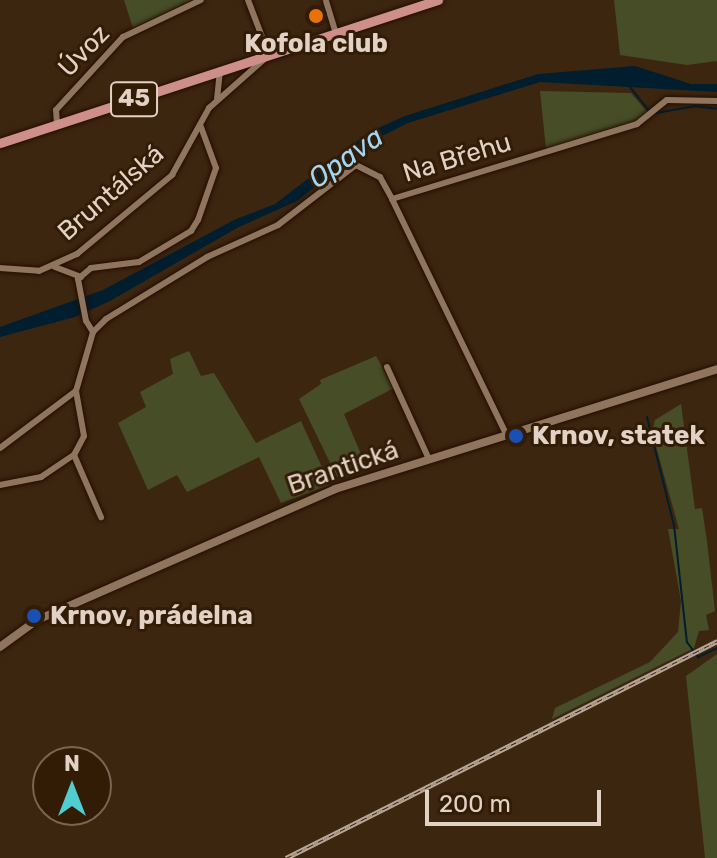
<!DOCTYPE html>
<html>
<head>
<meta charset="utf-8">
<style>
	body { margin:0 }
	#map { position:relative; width:717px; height:858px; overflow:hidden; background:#3d2610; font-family:Rubik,sans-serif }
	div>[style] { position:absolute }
	.green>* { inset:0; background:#474d27 }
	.water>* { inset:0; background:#001e2e }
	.stream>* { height:2px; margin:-1px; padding:0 1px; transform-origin:1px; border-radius:1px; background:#001e2e }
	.roads { filter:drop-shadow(0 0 2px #230e00) drop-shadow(0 0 2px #230e00) }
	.street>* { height:6px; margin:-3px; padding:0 3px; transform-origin:3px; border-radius:3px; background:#90755e }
	.secondary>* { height:8px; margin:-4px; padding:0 4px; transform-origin:4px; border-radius:4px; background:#90755e }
	.primary>* { height:9px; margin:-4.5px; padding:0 4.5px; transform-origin:4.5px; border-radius:4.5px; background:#ce8f8a }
	.rail>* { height:5px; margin-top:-2.5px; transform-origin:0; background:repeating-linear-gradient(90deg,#321c06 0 6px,#b8a798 0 12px); box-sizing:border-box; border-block:2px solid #b8a798 }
	.dots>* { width:22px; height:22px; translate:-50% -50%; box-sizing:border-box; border:4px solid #321c06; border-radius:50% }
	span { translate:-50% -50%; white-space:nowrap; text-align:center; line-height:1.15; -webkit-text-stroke:6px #321c06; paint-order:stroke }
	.shield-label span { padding:2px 6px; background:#321c06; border:2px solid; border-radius:6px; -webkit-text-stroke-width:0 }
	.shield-label { font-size:24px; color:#e2d2c6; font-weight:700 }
	.poi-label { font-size:26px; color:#e2d2c6; font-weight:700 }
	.left { translate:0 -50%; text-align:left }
	.street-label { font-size:26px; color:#e2d2c6 }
	.water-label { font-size:28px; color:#a0d7f7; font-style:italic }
	.north { position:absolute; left:32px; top:746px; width:80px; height:80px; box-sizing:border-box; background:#321c06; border:2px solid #786553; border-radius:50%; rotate:0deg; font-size:22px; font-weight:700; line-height:32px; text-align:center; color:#e2d2c6 }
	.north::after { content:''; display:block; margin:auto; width:28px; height:36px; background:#51ccd1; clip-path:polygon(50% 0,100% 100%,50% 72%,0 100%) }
	.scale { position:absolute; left:425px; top:790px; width:176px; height:36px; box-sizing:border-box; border:4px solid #e2d2c6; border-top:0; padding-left:10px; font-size:24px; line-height:28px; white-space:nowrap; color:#e2d2c6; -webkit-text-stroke:6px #321c06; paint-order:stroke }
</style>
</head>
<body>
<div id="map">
	<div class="green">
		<div style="clip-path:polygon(124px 0,193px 0,133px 28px)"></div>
		<div style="clip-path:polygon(614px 0,717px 0,717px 61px,687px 65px,620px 55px)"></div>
		<div style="clip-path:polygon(540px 91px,631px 93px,648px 113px,637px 122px,546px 149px)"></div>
		<div style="clip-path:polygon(189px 351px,201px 376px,214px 373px,256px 443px,301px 421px,330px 485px,281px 503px,259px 457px,187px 492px,177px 475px,148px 490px,118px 423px,146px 407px,140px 392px,173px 374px,170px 359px)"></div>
		<div style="clip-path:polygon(376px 356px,394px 388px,344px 414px,366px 466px,352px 476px,337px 477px,299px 399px,321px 384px,320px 380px)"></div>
		<div style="clip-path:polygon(681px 404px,695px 509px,702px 508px,707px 541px,715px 611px,706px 615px,709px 630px,699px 631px,694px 648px,552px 719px,555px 708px,650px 662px,678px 632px,681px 601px,668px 529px,679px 529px,652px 432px,655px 420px)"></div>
		<div style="clip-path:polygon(717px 654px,717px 858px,705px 858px,686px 676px)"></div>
	</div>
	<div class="water">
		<div style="clip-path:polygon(635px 66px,691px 84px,717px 84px,717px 92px,540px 82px,408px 123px,374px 140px,297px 201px,237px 228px,110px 301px,75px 317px,0 337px,0 327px,103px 290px,234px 220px,275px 204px,369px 132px,405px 116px,538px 74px)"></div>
	</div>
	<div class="stream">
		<div style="left:629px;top:86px;width:33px;rotate:51deg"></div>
		<div style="left:656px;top:113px;width:39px;rotate:-10deg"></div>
		<div style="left:694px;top:106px;width:23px;rotate:7deg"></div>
		<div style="left:647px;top:417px;width:111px;rotate:76deg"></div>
		<div style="left:674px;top:525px;width:118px;rotate:83.7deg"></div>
		<div style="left:687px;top:642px;width:19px;rotate:54deg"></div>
		<div style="left:698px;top:657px;width:21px;rotate:-25deg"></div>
	</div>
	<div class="roads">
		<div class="street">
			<div style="left:326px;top:1px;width:34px;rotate:73deg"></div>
			<div style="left:217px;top:99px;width:29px;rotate:-84deg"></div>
			<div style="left:57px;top:124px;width:14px;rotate:-94deg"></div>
			<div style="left:56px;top:110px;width:99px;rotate:-47.5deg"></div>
			<div style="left:123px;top:37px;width:86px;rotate:-25.4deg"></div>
			<div style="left:392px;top:199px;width:263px;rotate:64.1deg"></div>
			<div style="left:55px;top:267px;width:28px;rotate:21deg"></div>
			<div style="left:0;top:268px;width:39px;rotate:4deg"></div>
			<div style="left:39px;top:271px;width:42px;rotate:-24.1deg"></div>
			<div style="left:77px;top:254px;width:124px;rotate:-39.7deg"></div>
			<div style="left:172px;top:175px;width:77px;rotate:-61.1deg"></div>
			<div style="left:209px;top:108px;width:80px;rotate:-41.5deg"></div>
			<div style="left:269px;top:55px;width:59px;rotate:-110.9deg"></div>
			<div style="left:93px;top:332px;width:13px;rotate:-122deg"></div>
			<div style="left:86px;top:321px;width:43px;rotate:-100.8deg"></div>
			<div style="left:78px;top:279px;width:17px;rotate:-40deg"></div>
			<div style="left:91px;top:268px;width:48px;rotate:-7.1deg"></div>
			<div style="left:139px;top:262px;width:61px;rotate:-30.8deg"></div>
			<div style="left:191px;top:231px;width:13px;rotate:-58deg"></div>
			<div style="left:198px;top:220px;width:55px;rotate:-70.9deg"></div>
			<div style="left:216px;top:168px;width:44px;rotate:-110.1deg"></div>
			<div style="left:387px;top:367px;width:101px;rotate:65.5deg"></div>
			<div style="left:0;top:448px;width:95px;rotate:-36.9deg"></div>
			<div style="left:76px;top:391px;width:61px;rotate:-73.9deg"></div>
			<div style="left:93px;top:332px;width:18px;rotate:-45deg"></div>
			<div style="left:106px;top:319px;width:119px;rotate:-31.5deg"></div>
			<div style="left:207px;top:257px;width:78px;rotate:-24.3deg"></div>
			<div style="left:278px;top:225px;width:98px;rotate:-37.6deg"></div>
			<div style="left:356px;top:165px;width:27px;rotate:27deg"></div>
			<div style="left:380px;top:177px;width:25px;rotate:61deg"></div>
			<div style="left:392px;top:199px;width:256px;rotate:-17deg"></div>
			<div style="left:637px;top:124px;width:38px;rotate:-39deg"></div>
			<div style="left:667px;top:100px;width:50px;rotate:1.1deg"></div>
			<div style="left:74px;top:455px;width:68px;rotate:66.5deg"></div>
			<div style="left:0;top:485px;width:42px;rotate:-11deg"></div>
			<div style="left:41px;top:477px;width:40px;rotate:-34deg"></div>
			<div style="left:74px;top:455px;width:21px;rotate:-62deg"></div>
			<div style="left:84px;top:436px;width:46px;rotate:-100.1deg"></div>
		</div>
		<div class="secondary">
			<div style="left:0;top:647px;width:46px;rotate:-36.1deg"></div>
			<div style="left:37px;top:620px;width:326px;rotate:-23.7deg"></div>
			<div style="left:335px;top:489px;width:400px;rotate:-17.4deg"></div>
		</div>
		<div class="primary">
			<div style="left:0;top:143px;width:461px;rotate:-18.1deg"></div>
		</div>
	</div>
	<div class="rail">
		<div style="left:286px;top:858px;width:483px;rotate:-26.7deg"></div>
	</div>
	<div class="dots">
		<div style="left:316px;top:16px;background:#e8710a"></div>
		<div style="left:516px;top:436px;background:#1a4fb4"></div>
		<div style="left:34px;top:616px;background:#1a4fb4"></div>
	</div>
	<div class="shield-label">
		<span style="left:134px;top:99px">45</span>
	</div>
	<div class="poi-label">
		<span style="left:316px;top:44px">Kofola club</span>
		<span class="left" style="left:532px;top:436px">Krnov, statek</span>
		<span class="left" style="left:50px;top:616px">Krnov, prádelna</span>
	</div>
	<div class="street-label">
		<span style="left:84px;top:51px;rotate:-46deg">Úvoz</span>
		<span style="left:457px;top:158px;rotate:-17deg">Na Břehu</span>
		<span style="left:111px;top:193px;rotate:-41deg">Bruntálská</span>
		<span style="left:343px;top:468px;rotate:-19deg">Brantická</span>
	</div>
	<div class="water-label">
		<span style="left:346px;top:158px;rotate:-35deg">Opava</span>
	</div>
	<div class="north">N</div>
	<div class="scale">200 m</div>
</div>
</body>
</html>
